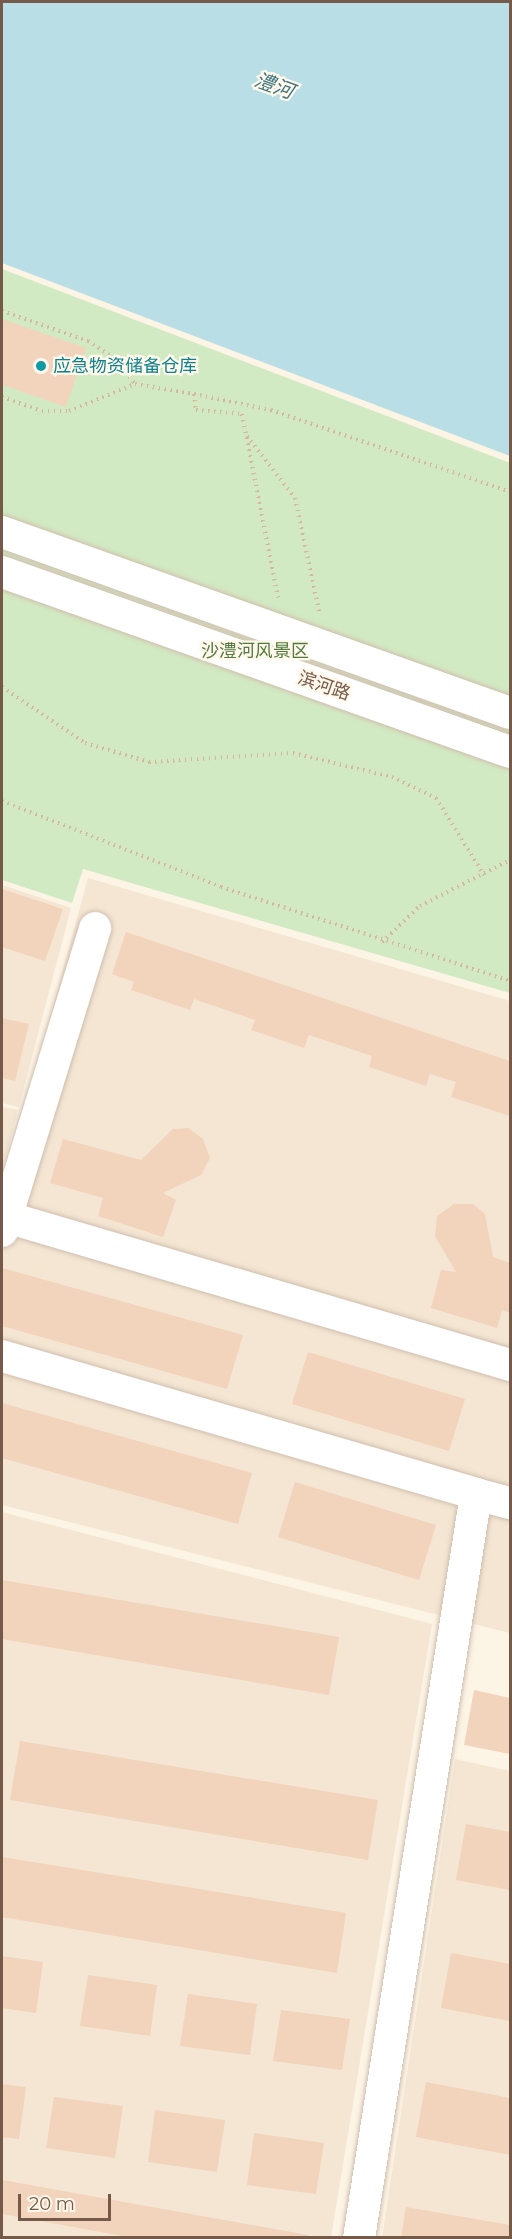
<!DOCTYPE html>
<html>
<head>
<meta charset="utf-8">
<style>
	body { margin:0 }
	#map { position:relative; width:512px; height:2239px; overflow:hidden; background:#fcf4e5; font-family:Montserrat,"Noto Sans SC",sans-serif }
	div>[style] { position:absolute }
	.residential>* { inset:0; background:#f4e6d3 }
	.green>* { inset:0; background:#d2eac3 }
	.water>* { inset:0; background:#b9dee6 }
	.building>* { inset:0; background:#f2d3bc }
	.path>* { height:4px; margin-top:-2px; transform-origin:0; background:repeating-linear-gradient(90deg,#d7b69f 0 1.5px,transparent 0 6px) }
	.roads { filter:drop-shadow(0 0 2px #d0beae) drop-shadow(0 0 2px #d0beae) }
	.street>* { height:32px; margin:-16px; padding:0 16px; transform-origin:16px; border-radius:16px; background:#fff }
	.dots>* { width:16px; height:16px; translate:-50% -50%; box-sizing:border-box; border:3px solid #fff8eb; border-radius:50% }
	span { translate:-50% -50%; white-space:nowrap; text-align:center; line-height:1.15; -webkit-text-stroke:4.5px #fff8eb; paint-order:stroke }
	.culture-label { font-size:18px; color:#0d838f }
	.left { translate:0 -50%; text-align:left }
	.park-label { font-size:18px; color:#517b42 }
	.street-label { font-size:18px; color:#755a4a }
	.water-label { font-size:20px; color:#407582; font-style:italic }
	.frame { position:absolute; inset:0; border:3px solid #755a4a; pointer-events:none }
	.scale { position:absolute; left:18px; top:2194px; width:93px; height:27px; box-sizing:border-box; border:3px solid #755a4a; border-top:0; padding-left:8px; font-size:18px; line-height:21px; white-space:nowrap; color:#755a4a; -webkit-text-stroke:4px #fff8eb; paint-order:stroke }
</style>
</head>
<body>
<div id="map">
	<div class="residential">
		<div style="clip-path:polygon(88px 878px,510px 1001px,510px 1633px,2px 1505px,2px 1195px)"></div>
		<div style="clip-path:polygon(2px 885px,71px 908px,19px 1107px,2px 1103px)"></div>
		<div style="clip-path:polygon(2px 1107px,18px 1110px,2px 1171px)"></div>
		<div style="clip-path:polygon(2px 1512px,432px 1624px,331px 2237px,2px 2237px)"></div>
		<div style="clip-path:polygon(455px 1759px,510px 1771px,510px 2237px,382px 2238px)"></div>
	</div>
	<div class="green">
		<div style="clip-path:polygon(2px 269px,510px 463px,510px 993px,83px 869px,72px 903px,2px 880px)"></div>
	</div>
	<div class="water">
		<div style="clip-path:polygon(2px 2px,510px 2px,510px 456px,2px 263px)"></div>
	</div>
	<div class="building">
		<div style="clip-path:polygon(2px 319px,86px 348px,66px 407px,2px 385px)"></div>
		<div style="clip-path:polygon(2px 889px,63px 909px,45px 961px,2px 947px)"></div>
		<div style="clip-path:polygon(126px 932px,510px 1061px,510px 1116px,451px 1097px,456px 1082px,430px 1074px,426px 1086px,369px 1067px,372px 1056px,309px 1035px,304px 1048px,251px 1030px,255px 1020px,194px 999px,190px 1010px,131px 990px,134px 982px,112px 974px)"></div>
		<div style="clip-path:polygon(2px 1018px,29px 1024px,15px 1081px,2px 1078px)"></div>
		<div style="clip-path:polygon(188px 1128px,203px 1139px,210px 1158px,201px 1175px,163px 1193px,176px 1200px,163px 1237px,98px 1216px,103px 1198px,50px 1183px,63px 1139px,141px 1160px,173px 1129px)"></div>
		<div style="clip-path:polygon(454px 1204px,473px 1204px,485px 1214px,493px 1257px,510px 1263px,510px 1313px,502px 1310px,497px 1328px,431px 1308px,441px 1270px,456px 1272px,435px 1236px,437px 1216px)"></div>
		<div style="clip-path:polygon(2px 1268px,243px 1335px,227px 1389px,2px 1326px)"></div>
		<div style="clip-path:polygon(308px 1352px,465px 1399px,449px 1451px,292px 1404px)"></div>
		<div style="clip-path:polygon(2px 1403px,252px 1473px,238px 1524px,2px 1458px)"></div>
		<div style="clip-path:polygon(295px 1482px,436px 1525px,419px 1580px,278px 1537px)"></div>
		<div style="clip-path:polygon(2px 1580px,339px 1637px,329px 1695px,2px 1639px)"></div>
		<div style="clip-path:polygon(474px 1690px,510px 1698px,510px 1754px,464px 1745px)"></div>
		<div style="clip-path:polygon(20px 1741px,378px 1800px,368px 1860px,10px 1800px)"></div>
		<div style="clip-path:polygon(466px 1824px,510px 1832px,510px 1890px,456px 1880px)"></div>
		<div style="clip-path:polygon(2px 1857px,346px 1913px,337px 1973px,2px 1917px)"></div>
		<div style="clip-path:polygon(451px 1953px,510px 1964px,510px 2021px,441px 2008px)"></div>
		<div style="clip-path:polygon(2px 1956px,43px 1962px,36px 2013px,2px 2008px)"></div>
		<div style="clip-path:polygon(88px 1975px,157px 1985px,150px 2036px,80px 2026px)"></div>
		<div style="clip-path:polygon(188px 1994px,257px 2004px,250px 2055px,180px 2046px)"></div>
		<div style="clip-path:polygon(281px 2010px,350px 2019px,342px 2070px,273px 2061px)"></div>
		<div style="clip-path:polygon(426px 2082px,510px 2098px,510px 2155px,416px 2137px)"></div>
		<div style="clip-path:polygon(2px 2084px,26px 2087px,19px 2139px,2px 2137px)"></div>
		<div style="clip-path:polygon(54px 2097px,123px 2106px,115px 2158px,46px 2148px)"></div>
		<div style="clip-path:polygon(155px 2110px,225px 2120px,217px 2172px,148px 2162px)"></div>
		<div style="clip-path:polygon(254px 2133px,324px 2143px,316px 2194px,247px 2185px)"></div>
		<div style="clip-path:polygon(2px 2180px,308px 2235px,307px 2238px,133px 2238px,2px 2214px)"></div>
		<div style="clip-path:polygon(406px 2207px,510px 2225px,510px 2238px,401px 2238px)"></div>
	</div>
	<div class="path">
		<div style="left:2px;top:311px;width:91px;rotate:19.2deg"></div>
		<div style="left:88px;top:341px;width:31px;rotate:33deg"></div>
		<div style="left:114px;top:358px;width:33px;rotate:51deg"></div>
		<div style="left:194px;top:394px;width:16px;rotate:83deg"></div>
		<div style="left:196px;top:410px;width:46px;rotate:5deg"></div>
		<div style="left:242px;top:414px;width:187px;rotate:78.9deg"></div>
		<div style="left:2px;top:397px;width:42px;rotate:19.3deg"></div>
		<div style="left:42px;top:411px;width:27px"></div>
		<div style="left:69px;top:411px;width:71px;rotate:-22.2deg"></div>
		<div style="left:135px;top:384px;width:60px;rotate:9.6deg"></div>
		<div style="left:194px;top:394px;width:79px;rotate:11.7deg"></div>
		<div style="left:271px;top:410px;width:253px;rotate:18.9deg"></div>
		<div style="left:247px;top:436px;width:78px;rotate:52.3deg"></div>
		<div style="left:295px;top:498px;width:116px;rotate:78deg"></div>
		<div style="left:2px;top:687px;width:100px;rotate:34deg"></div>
		<div style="left:85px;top:743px;width:67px;rotate:16.5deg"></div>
		<div style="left:149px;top:762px;width:144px;rotate:-3.6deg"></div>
		<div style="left:293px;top:753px;width:102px;rotate:13.6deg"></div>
		<div style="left:392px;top:777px;width:49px;rotate:25.5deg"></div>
		<div style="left:436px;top:798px;width:91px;rotate:58.1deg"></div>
		<div style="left:2px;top:801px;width:235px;rotate:21.4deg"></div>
		<div style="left:221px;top:887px;width:304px;rotate:18deg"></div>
		<div style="left:382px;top:942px;width:52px;rotate:-43.5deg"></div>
		<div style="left:420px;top:906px;width:101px;rotate:-27.1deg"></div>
	</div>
	<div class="roads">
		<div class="street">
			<div style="left:2px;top:532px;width:539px;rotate:19.61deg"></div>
			<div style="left:2px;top:572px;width:539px;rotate:19.51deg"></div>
			<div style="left:6px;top:1217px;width:525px;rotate:16.36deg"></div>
			<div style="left:2px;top:1231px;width:317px;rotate:-72.9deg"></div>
			<div style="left:2px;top:1356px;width:494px;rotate:16.2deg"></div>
			<div style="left:359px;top:2238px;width:753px;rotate:-81.06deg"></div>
			<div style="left:476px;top:1494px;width:35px;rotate:15deg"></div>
		</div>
	</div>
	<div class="dots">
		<div style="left:41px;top:366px;background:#0f9aa8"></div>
	</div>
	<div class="culture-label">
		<span class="left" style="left:53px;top:366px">应急物资储备仓库</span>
	</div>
	<div class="park-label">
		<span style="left:255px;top:651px">沙澧河风景区</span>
	</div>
	<div class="street-label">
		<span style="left:324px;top:686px;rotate:19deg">滨河路</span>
	</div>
	<div class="water-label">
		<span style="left:274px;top:86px;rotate:20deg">澧河</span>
	</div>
	<div class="frame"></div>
	<div class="scale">20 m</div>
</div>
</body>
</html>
